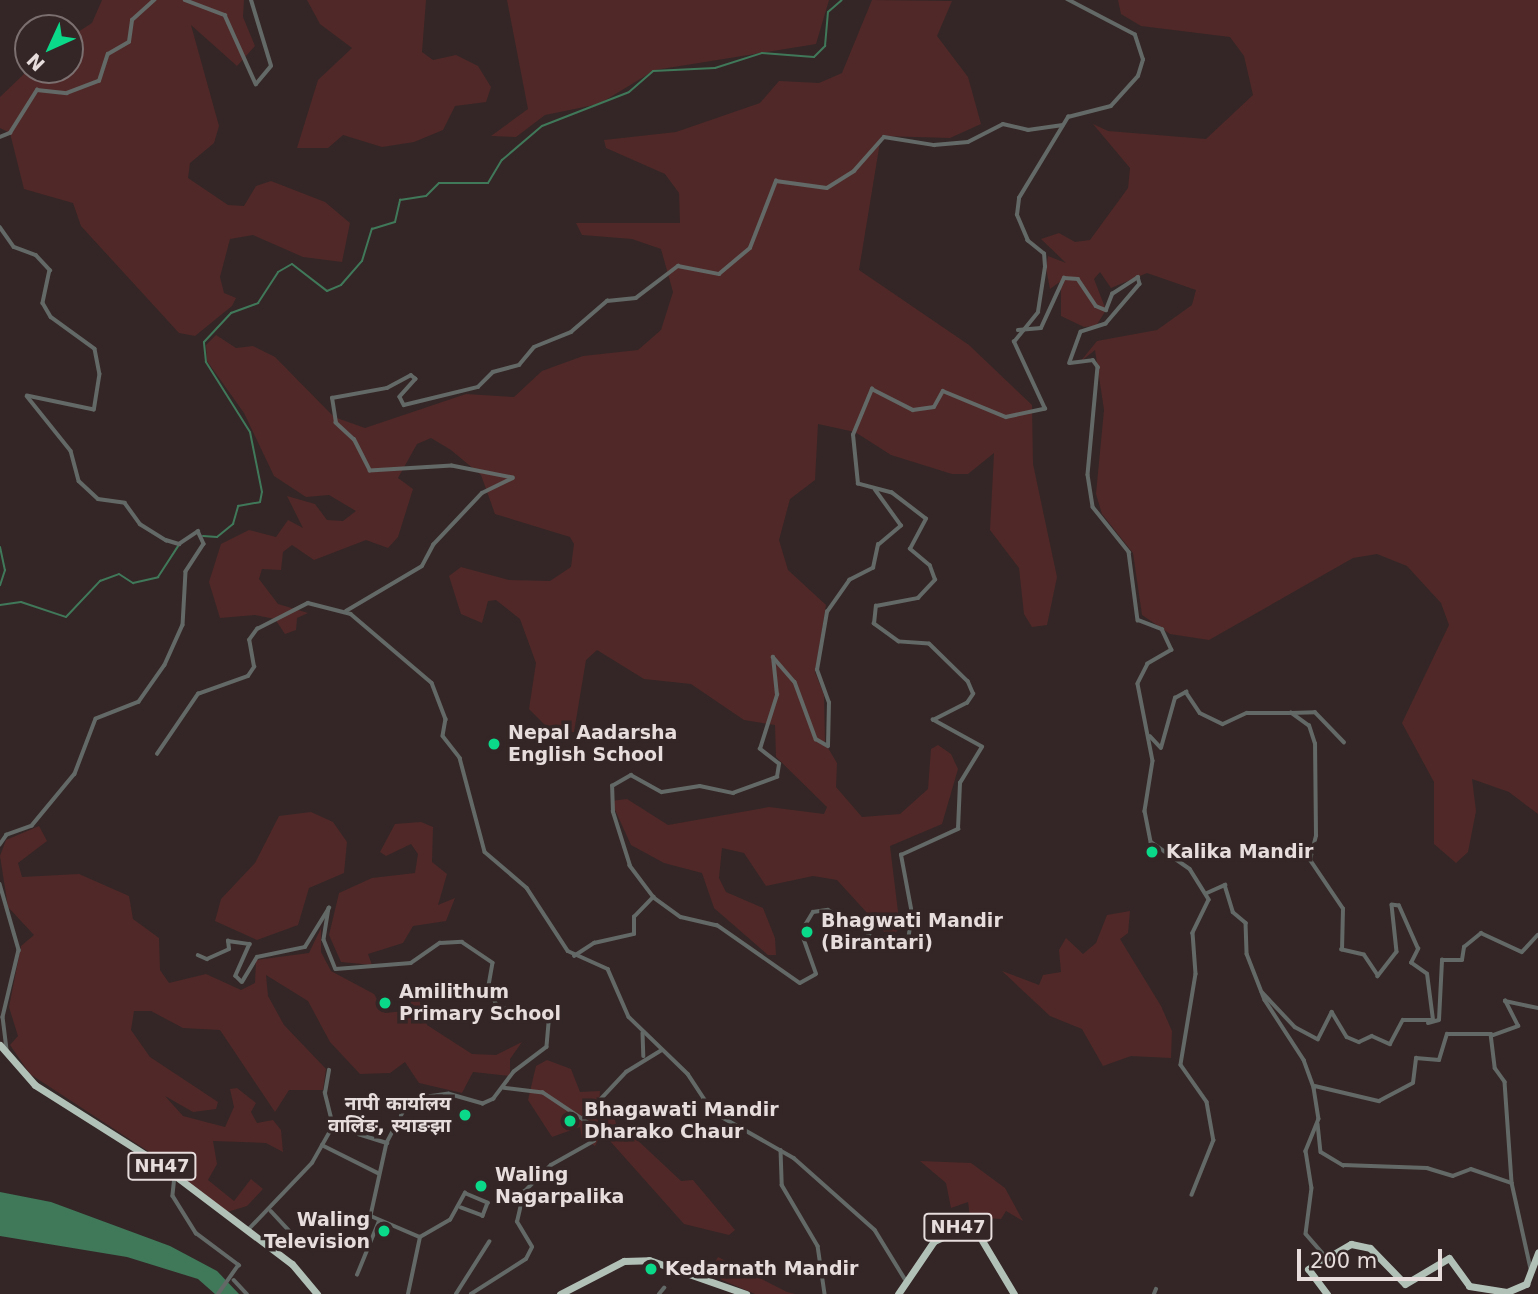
<!DOCTYPE html>
<html>
<head>
<meta charset="utf-8">
<style>
	body { margin:0 }
	#map { position:relative; width:1538px; height:1294px; overflow:hidden; background:#342626; font-family:"DejaVu Sans","Noto Sans Devanagari",sans-serif }
	div>[style] { position:absolute }
	.green>* { inset:0; background:#502828 }
	.water>* { inset:0; background:#40785a }
	.stream>* { height:2px; margin:-1px; padding:0 1px; transform-origin:1px; border-radius:1px; background:#40785a }
	.street>* { height:3.5px; margin:-1.75px; padding:0 1.75px; transform-origin:1.75px; border-radius:1.75px; background:#636966 }
	.highway>* { height:7px; margin:-3.5px; padding:0 3.5px; transform-origin:3.5px; border-radius:3.5px; background:#b2c1b8 }
	.dots>* { width:19px; height:19px; translate:-50% -50%; box-sizing:border-box; border:4px solid #342626; border-radius:50% }
	span { translate:-50% -50%; white-space:nowrap; text-align:center; line-height:1.15; -webkit-text-stroke:7px #342626; paint-order:stroke }
	.shield-label span { padding:2px 5px; background:#342626; border:2px solid; border-radius:5px; -webkit-text-stroke-width:0 }
	.shield-label { font-size:18px; color:#e7dddd; font-weight:700 }
	.poi-label { font-size:19px; color:#e7dddd; font-weight:700 }
	.left { translate:0 -50%; text-align:left }
	.right { translate:-100% -50%; text-align:right }
	.north { position:absolute; left:14px; top:14px; width:70px; height:70px; box-sizing:border-box; background:#342626; border:2px solid #7c6f6f; border-radius:50%; rotate:225deg; font-size:19px; font-weight:700; line-height:28px; text-align:center; color:#e7dddd }
	.north::after { content:''; display:block; margin:auto; width:24px; height:32px; background:#0bd98a; clip-path:polygon(50% 0,100% 100%,50% 72%,0 100%) }
	.scale { position:absolute; left:1297px; top:1249px; width:145px; height:32px; box-sizing:border-box; border:4px solid #e7dddd; border-top:0; padding-left:9px; font-size:21px; line-height:24px; white-space:nowrap; color:#e7dddd; -webkit-text-stroke:5px #342626; paint-order:stroke }
</style>
</head>
<body>
<div id="map">
	<div class="green">
		<div style="clip-path:polygon(102px 0,244px 0,243px 17px,255px 46px,237px 66px,191px 25px,219px 126px,214px 143px,190px 163px,188px 178px,228px 205px,244px 206px,256px 186px,271px 181px,325px 202px,350px 223px,342px 262px,303px 257px,253px 235px,230px 239px,220px 277px,224px 293px,236px 298px,232px 306px,195px 336px,179px 333px,81px 226px,73px 203px,24px 189px,10px 133px,0 128px,0 97px,24px 74px,70px 70px,70px 37px,92px 23px)"></div>
		<div style="clip-path:polygon(307px 0,426px 0,422px 52px,433px 60px,456px 55px,478px 66px,491px 87px,486px 102px,455px 106px,443px 130px,414px 142px,382px 147px,343px 135px,328px 148px,297px 148px,318px 80px,352px 48px,320px 24px)"></div>
		<div style="clip-path:polygon(507px 0,829px 0,816px 44px,655px 70px,599px 104px,545px 115px,516px 137px,491px 136px,528px 109px)"></div>
		<div style="clip-path:polygon(872px 0,952px 1px,937px 36px,968px 77px,981px 124px,950px 138px,881px 136px,859px 270px,969px 345px,1032px 405px,1033px 464px,1057px 577px,1047px 625px,1032px 627px,1024px 614px,1019px 568px,990px 530px,994px 453px,968px 474px,952px 474px,891px 455px,855px 432px,818px 424px,815px 480px,790px 499px,779px 540px,788px 570px,826px 605px,815px 672px,824px 695px,825px 743px,837px 763px,836px 787px,862px 817px,900px 814px,928px 789px,931px 749px,938px 745px,951px 754px,958px 769px,942px 824px,890px 846px,900px 928px,890px 938px,837px 880px,813px 876px,766px 886px,744px 853px,722px 848px,719px 878px,726px 892px,763px 908px,775px 938px,776px 955px,768px 955px,714px 908px,702px 873px,664px 863px,631px 845px,611px 801px,627px 799px,668px 825px,769px 807px,824px 814px,827px 807px,776px 757px,775px 725px,744px 720px,691px 684px,644px 679px,597px 650px,586px 660px,574px 732px,551px 731px,529px 709px,536px 663px,520px 619px,496px 600px,488px 601px,482px 623px,461px 614px,449px 576px,461px 567px,509px 580px,550px 581px,571px 567px,574px 544px,570px 537px,495px 514px,481px 475px,451px 450px,431px 438px,417px 444px,398px 478px,413px 489px,398px 537px,388px 548px,366px 540px,314px 560px,292px 545px,283px 552px,281px 570px,262px 569px,259px 579px,278px 604px,308px 613px,297px 618px,296px 630px,285px 634px,275px 619px,255px 615px,220px 618px,209px 582px,221px 544px,249px 530px,276px 537px,288px 520px,303px 528px,287px 496px,315px 504px,327px 520px,343px 521px,356px 511px,329px 495px,306px 497px,274px 476px,244px 413px,207px 361px,206px 345px,216px 335px,236px 348px,253px 346px,275px 357px,334px 417px,365px 428px,466px 394px,514px 397px,542px 371px,583px 356px,638px 350px,661px 330px,673px 292px,661px 249px,632px 239px,582px 235px,576px 223px,680px 223px,679px 193px,665px 174px,606px 148px,604px 140px,676px 132px,760px 103px,779px 81px,819px 83px,842px 73px)"></div>
		<div style="clip-path:polygon(1118px 0,1538px 0,1538px 814px,1509px 792px,1472px 779px,1476px 811px,1468px 852px,1456px 863px,1434px 844px,1434px 782px,1402px 723px,1449px 625px,1441px 603px,1407px 566px,1377px 554px,1353px 558px,1209px 640px,1170px 634px,1142px 615px,1133px 553px,1102px 514px,1096px 494px,1104px 410px,1095px 350px,1080px 362px,1097px 341px,1157px 330px,1192px 305px,1196px 290px,1147px 273px,1111px 288px,1100px 272px,1094px 279px,1106px 310px,1096px 326px,1084px 327px,1061px 316px,1061px 281px,1050px 289px,1046px 268px,1048px 256px,1066px 263px,1041px 239px,1059px 233px,1075px 242px,1090px 240px,1128px 188px,1130px 168px,1093px 124px,1108px 131px,1206px 139px,1253px 95px,1244px 56px,1230px 37px,1141px 26px,1121px 14px)"></div>
		<div style="clip-path:polygon(311px 812px,333px 822px,347px 842px,344px 873px,309px 888px,298px 925px,257px 940px,215px 921px,221px 899px,255px 863px,279px 816px)"></div>
		<div style="clip-path:polygon(421px 822px,433px 827px,432px 862px,447px 874px,438px 905px,455px 898px,446px 921px,413px 926px,403px 943px,368px 954px,372px 965px,341px 962px,329px 935px,339px 893px,372px 878px,415px 873px,418px 854px,411px 844px,386px 856px,380px 852px,395px 824px)"></div>
		<div style="clip-path:polygon(39px 826px,47px 841px,18px 863px,22px 877px,79px 874px,129px 896px,133px 919px,159px 938px,160px 970px,169px 983px,206px 974px,241px 990px,255px 983px,256px 960px,309px 953px,321px 928px,321px 952px,331px 971px,374px 994px,385px 1013px,405px 1011px,417px 993px,427px 1025px,472px 1054px,496px 1055px,522px 1042px,510px 1059px,510px 1076px,473px 1072px,462px 1093px,419px 1083px,405px 1062px,390px 1073px,360px 1074px,330px 1042px,308px 1001px,266px 975px,268px 996px,284px 1025px,326px 1069px,323px 1090px,289px 1090px,275px 1112px,220px 1030px,183px 1028px,151px 1011px,134px 1011px,131px 1030px,150px 1057px,218px 1102px,216px 1109px,193px 1112px,165px 1096px,183px 1116px,225px 1127px,234px 1107px,230px 1089px,237px 1088px,256px 1103px,251px 1112px,257px 1123px,273px 1120px,281px 1130px,283px 1152px,266px 1143px,213px 1141px,217px 1164px,208px 1180px,234px 1201px,251px 1179px,263px 1189px,247px 1206px,224px 1213px,163px 1161px,30px 1074px,10px 1045px,18px 1036px,9px 1007px,21px 946px,34px 935px,8px 907px,0 856px,6px 840px)"></div>
		<div style="clip-path:polygon(1130px 911px,1128px 933px,1120px 939px,1161px 1006px,1172px 1031px,1171px 1058px,1131px 1056px,1103px 1066px,1082px 1029px,1050px 1016px,1002px 971px,1039px 985px,1043px 975px,1061px 972px,1059px 950px,1066px 938px,1083px 954px,1096px 943px,1107px 915px)"></div>
		<div style="clip-path:polygon(547px 1060px,571px 1069px,580px 1092px,600px 1091px,599px 1109px,615px 1120px,618px 1131px,633px 1136px,681px 1181px,693px 1180px,735px 1230px,729px 1235px,684px 1224px,602px 1132px,595px 1146px,582px 1138px,580px 1127px,552px 1137px,528px 1100px,536px 1066px)"></div>
		<div style="clip-path:polygon(920px 1161px,971px 1163px,1005px 1188px,1023px 1221px,1006px 1211px,1001px 1219px,970px 1217px,968px 1202px,951px 1208px,946px 1183px)"></div>
		<div style="clip-path:polygon(718px 1257px,787px 1292px,795px 1294px,755px 1294px,708px 1274px)"></div>
	</div>
	<div class="water">
		<div style="clip-path:polygon(0 1192px,51px 1202px,170px 1246px,217px 1271px,239px 1294px,215px 1294px,198px 1279px,127px 1257px,0 1236px)"></div>
	</div>
	<div class="stream">
		<div style="left:203px;top:536px;width:14px;rotate:4deg"></div>
		<div style="left:217px;top:537px;width:21px;rotate:-39deg"></div>
		<div style="left:233px;top:524px;width:19px;rotate:-74deg"></div>
		<div style="left:238px;top:506px;width:22px;rotate:-10deg"></div>
		<div style="left:260px;top:502px;width:10px;rotate:-79deg"></div>
		<div style="left:262px;top:492px;width:61px;rotate:-101.3deg"></div>
		<div style="left:250px;top:432px;width:83px;rotate:-122.2deg"></div>
		<div style="left:206px;top:362px;width:20px;rotate:-96deg"></div>
		<div style="left:204px;top:342px;width:40px;rotate:-47deg"></div>
		<div style="left:231px;top:313px;width:29px;rotate:-20deg"></div>
		<div style="left:258px;top:303px;width:37px;rotate:-57deg"></div>
		<div style="left:278px;top:272px;width:16px;rotate:-30deg"></div>
		<div style="left:292px;top:264px;width:44px;rotate:37.6deg"></div>
		<div style="left:327px;top:291px;width:15px;rotate:-23deg"></div>
		<div style="left:341px;top:285px;width:32px;rotate:-49deg"></div>
		<div style="left:362px;top:261px;width:34px;rotate:-73deg"></div>
		<div style="left:372px;top:229px;width:24px;rotate:-17deg"></div>
		<div style="left:395px;top:222px;width:23px;rotate:-77deg"></div>
		<div style="left:400px;top:200px;width:26px;rotate:-9deg"></div>
		<div style="left:426px;top:196px;width:18px;rotate:-45deg"></div>
		<div style="left:439px;top:183px;width:49px"></div>
		<div style="left:488px;top:183px;width:27px;rotate:-59deg"></div>
		<div style="left:502px;top:160px;width:52px;rotate:-40.4deg"></div>
		<div style="left:542px;top:126px;width:93px;rotate:-21.3deg"></div>
		<div style="left:629px;top:92px;width:32px;rotate:-41deg"></div>
		<div style="left:653px;top:71px;width:62px;rotate:-2.8deg"></div>
		<div style="left:715px;top:68px;width:49px;rotate:-17.7deg"></div>
		<div style="left:762px;top:53px;width:52px;rotate:4.4deg"></div>
		<div style="left:814px;top:57px;width:16px;rotate:-45deg"></div>
		<div style="left:825px;top:46px;width:34px;rotate:-85deg"></div>
		<div style="left:828px;top:12px;width:18px;rotate:-41deg"></div>
		<div style="left:0;top:547px;width:24px;rotate:78deg"></div>
		<div style="left:5px;top:570px;width:16px;rotate:108deg"></div>
		<div style="left:0;top:605px;width:21px;rotate:-8deg"></div>
		<div style="left:21px;top:602px;width:47px;rotate:18.4deg"></div>
		<div style="left:66px;top:617px;width:50px;rotate:-46.6deg"></div>
		<div style="left:100px;top:581px;width:20px;rotate:-20deg"></div>
		<div style="left:119px;top:574px;width:17px;rotate:33deg"></div>
		<div style="left:133px;top:583px;width:26px;rotate:-13deg"></div>
		<div style="left:158px;top:577px;width:38px;rotate:-57deg"></div>
	</div>
	<div class="street">
		<div style="left:185px;top:0;width:43px;rotate:20.6deg"></div>
		<div style="left:225px;top:15px;width:76px;rotate:65.8deg"></div>
		<div style="left:256px;top:84px;width:23px;rotate:-50deg"></div>
		<div style="left:271px;top:66px;width:69px;rotate:-106.9deg"></div>
		<div style="left:0;top:137px;width:11px;rotate:-22deg"></div>
		<div style="left:10px;top:133px;width:51px;rotate:-57.9deg"></div>
		<div style="left:37px;top:90px;width:30px;rotate:6deg"></div>
		<div style="left:67px;top:93px;width:34px;rotate:-21deg"></div>
		<div style="left:99px;top:81px;width:28px;rotate:-72deg"></div>
		<div style="left:108px;top:54px;width:24px;rotate:-30deg"></div>
		<div style="left:129px;top:42px;width:22px;rotate:-82deg"></div>
		<div style="left:132px;top:20px;width:30px;rotate:-42deg"></div>
		<div style="left:0;top:227px;width:24px;rotate:55deg"></div>
		<div style="left:14px;top:247px;width:23px;rotate:20deg"></div>
		<div style="left:36px;top:255px;width:21px;rotate:47deg"></div>
		<div style="left:50px;top:270px;width:34px;rotate:102deg"></div>
		<div style="left:43px;top:303px;width:16px;rotate:60deg"></div>
		<div style="left:51px;top:317px;width:54px;rotate:36deg"></div>
		<div style="left:95px;top:349px;width:25px;rotate:79deg"></div>
		<div style="left:100px;top:374px;width:36px;rotate:99deg"></div>
		<div style="left:94px;top:410px;width:68px;rotate:-168.2deg"></div>
		<div style="left:27px;top:396px;width:70px;rotate:51.3deg"></div>
		<div style="left:71px;top:451px;width:31px;rotate:75deg"></div>
		<div style="left:79px;top:481px;width:26px;rotate:43deg"></div>
		<div style="left:98px;top:499px;width:27px;rotate:8deg"></div>
		<div style="left:125px;top:503px;width:26px;rotate:54deg"></div>
		<div style="left:140px;top:524px;width:31px;rotate:32deg"></div>
		<div style="left:166px;top:540px;width:14px;rotate:17deg"></div>
		<div style="left:179px;top:544px;width:23px;rotate:-34deg"></div>
		<div style="left:198px;top:531px;width:14px;rotate:65deg"></div>
		<div style="left:204px;top:544px;width:33px;rotate:123deg"></div>
		<div style="left:186px;top:572px;width:53px;rotate:93.2deg"></div>
		<div style="left:183px;top:625px;width:44px;rotate:114.2deg"></div>
		<div style="left:165px;top:665px;width:45px;rotate:125.1deg"></div>
		<div style="left:139px;top:702px;width:46px;rotate:158.4deg"></div>
		<div style="left:96px;top:719px;width:59px;rotate:110.9deg"></div>
		<div style="left:75px;top:774px;width:67px;rotate:129.6deg"></div>
		<div style="left:32px;top:826px;width:27px;rotate:160deg"></div>
		<div style="left:7px;top:835px;width:12px;rotate:125deg"></div>
		<div style="left:1018px;top:330px;width:23px;rotate:-5deg"></div>
		<div style="left:1041px;top:328px;width:55px;rotate:-65.3deg"></div>
		<div style="left:1064px;top:278px;width:14px;rotate:4deg"></div>
		<div style="left:1078px;top:279px;width:32px;rotate:56deg"></div>
		<div style="left:1096px;top:306px;width:11px;rotate:22deg"></div>
		<div style="left:1106px;top:310px;width:17px;rotate:-69deg"></div>
		<div style="left:1112px;top:294px;width:31px;rotate:-33deg"></div>
		<div style="left:1138px;top:277px;width:7px;rotate:74deg"></div>
		<div style="left:1140px;top:284px;width:52px;rotate:130.4deg"></div>
		<div style="left:1106px;top:324px;width:26px;rotate:162deg"></div>
		<div style="left:1081px;top:332px;width:33px;rotate:110deg"></div>
		<div style="left:1070px;top:363px;width:23px;rotate:-7deg"></div>
		<div style="left:1093px;top:360px;width:9px;rotate:54deg"></div>
		<div style="left:1098px;top:367px;width:108px;rotate:95.3deg"></div>
		<div style="left:1088px;top:475px;width:32px;rotate:81deg"></div>
		<div style="left:1093px;top:507px;width:58px;rotate:51.3deg"></div>
		<div style="left:1129px;top:552px;width:69px;rotate:82.5deg"></div>
		<div style="left:1138px;top:620px;width:26px;rotate:21deg"></div>
		<div style="left:1162px;top:629px;width:23px;rotate:65deg"></div>
		<div style="left:1172px;top:650px;width:28px;rotate:150deg"></div>
		<div style="left:1148px;top:664px;width:22px;rotate:117deg"></div>
		<div style="left:1138px;top:684px;width:78px;rotate:79deg"></div>
		<div style="left:1153px;top:761px;width:51px;rotate:99.1deg"></div>
		<div style="left:1145px;top:811px;width:32px;rotate:79deg"></div>
		<div style="left:1151px;top:842px;width:47px;rotate:34.7deg"></div>
		<div style="left:1190px;top:869px;width:36px;rotate:58deg"></div>
		<div style="left:1209px;top:900px;width:37px;rotate:116deg"></div>
		<div style="left:1193px;top:933px;width:41px;rotate:85.8deg"></div>
		<div style="left:1196px;top:974px;width:92px;rotate:99.4deg"></div>
		<div style="left:1181px;top:1065px;width:45px;rotate:54.9deg"></div>
		<div style="left:1207px;top:1102px;width:39px;rotate:80deg"></div>
		<div style="left:1214px;top:1140px;width:59px;rotate:111.8deg"></div>
		<div style="left:346px;top:611px;width:88px;rotate:-30.6deg"></div>
		<div style="left:422px;top:566px;width:24px;rotate:-62deg"></div>
		<div style="left:433px;top:545px;width:71px;rotate:-46.7deg"></div>
		<div style="left:482px;top:493px;width:34px;rotate:-26deg"></div>
		<div style="left:513px;top:478px;width:62px;rotate:-168.9deg"></div>
		<div style="left:452px;top:466px;width:82px;rotate:176.5deg"></div>
		<div style="left:370px;top:471px;width:35px;rotate:-117deg"></div>
		<div style="left:354px;top:440px;width:25px;rotate:-137deg"></div>
		<div style="left:336px;top:423px;width:25px;rotate:-99deg"></div>
		<div style="left:332px;top:398px;width:56px;rotate:-10.3deg"></div>
		<div style="left:387px;top:388px;width:27px;rotate:-28deg"></div>
		<div style="left:411px;top:375px;width:6px;rotate:39deg"></div>
		<div style="left:416px;top:379px;width:24px;rotate:132deg"></div>
		<div style="left:400px;top:397px;width:9px;rotate:63deg"></div>
		<div style="left:404px;top:405px;width:76px;rotate:-13.7deg"></div>
		<div style="left:478px;top:387px;width:21px;rotate:-45deg"></div>
		<div style="left:493px;top:372px;width:27px;rotate:-15deg"></div>
		<div style="left:519px;top:365px;width:23px;rotate:-50deg"></div>
		<div style="left:534px;top:347px;width:40px;rotate:-22deg"></div>
		<div style="left:571px;top:332px;width:48px;rotate:-40.7deg"></div>
		<div style="left:607px;top:301px;width:29px;rotate:-6deg"></div>
		<div style="left:636px;top:298px;width:53px;rotate:-37.3deg"></div>
		<div style="left:678px;top:266px;width:42px;rotate:11deg"></div>
		<div style="left:719px;top:274px;width:40px;rotate:-40deg"></div>
		<div style="left:750px;top:248px;width:72px;rotate:-68.8deg"></div>
		<div style="left:776px;top:181px;width:51px;rotate:7.8deg"></div>
		<div style="left:827px;top:188px;width:32px;rotate:-32deg"></div>
		<div style="left:854px;top:171px;width:45px;rotate:-48.6deg"></div>
		<div style="left:884px;top:137px;width:51px;rotate:9.1deg"></div>
		<div style="left:934px;top:145px;width:34px;rotate:-5deg"></div>
		<div style="left:968px;top:142px;width:39px;rotate:-27deg"></div>
		<div style="left:1003px;top:124px;width:26px;rotate:13deg"></div>
		<div style="left:1028px;top:130px;width:35px;rotate:-8deg"></div>
		<div style="left:1150px;top:736px;width:16px;rotate:47deg"></div>
		<div style="left:1161px;top:748px;width:52px;rotate:-74.4deg"></div>
		<div style="left:1175px;top:698px;width:13px;rotate:-29deg"></div>
		<div style="left:1186px;top:692px;width:25px;rotate:56deg"></div>
		<div style="left:1200px;top:713px;width:25px;rotate:26deg"></div>
		<div style="left:1223px;top:724px;width:26px;rotate:-25deg"></div>
		<div style="left:1247px;top:713px;width:44px"></div>
		<div style="left:157px;top:754px;width:73px;rotate:-55.7deg"></div>
		<div style="left:198px;top:694px;width:53px;rotate:-19.8deg"></div>
		<div style="left:248px;top:676px;width:11px;rotate:-56deg"></div>
		<div style="left:254px;top:667px;width:27px;rotate:-100deg"></div>
		<div style="left:249px;top:640px;width:14px;rotate:-54deg"></div>
		<div style="left:257px;top:629px;width:57px;rotate:-27deg"></div>
		<div style="left:308px;top:603px;width:44px;rotate:14.3deg"></div>
		<div style="left:351px;top:614px;width:106px;rotate:40.4deg"></div>
		<div style="left:432px;top:683px;width:39px;rotate:69deg"></div>
		<div style="left:446px;top:719px;width:17px;rotate:100deg"></div>
		<div style="left:443px;top:736px;width:28px;rotate:52deg"></div>
		<div style="left:460px;top:758px;width:97px;rotate:75.1deg"></div>
		<div style="left:485px;top:852px;width:55px;rotate:40.6deg"></div>
		<div style="left:527px;top:888px;width:75px;rotate:56.9deg"></div>
		<div style="left:568px;top:951px;width:44px;rotate:24.2deg"></div>
		<div style="left:608px;top:969px;width:52px;rotate:66.4deg"></div>
		<div style="left:629px;top:1017px;width:82px;rotate:44deg"></div>
		<div style="left:688px;top:1074px;width:45px;rotate:56.7deg"></div>
		<div style="left:713px;top:1112px;width:93px;rotate:29.6deg"></div>
		<div style="left:794px;top:1158px;width:108px;rotate:41.6deg"></div>
		<div style="left:875px;top:1230px;width:57px;rotate:58.5deg"></div>
		<div style="left:0;top:884px;width:69px;rotate:73.9deg"></div>
		<div style="left:19px;top:950px;width:69px;rotate:103.4deg"></div>
		<div style="left:3px;top:1017px;width:33px;rotate:83deg"></div>
		<div style="left:1207px;top:893px;width:20px;rotate:-24deg"></div>
		<div style="left:1225px;top:885px;width:28px;rotate:73deg"></div>
		<div style="left:1233px;top:912px;width:17px;rotate:40deg"></div>
		<div style="left:1246px;top:923px;width:31px;rotate:88deg"></div>
		<div style="left:1247px;top:954px;width:49px;rotate:68.6deg"></div>
		<div style="left:1265px;top:1000px;width:72px;rotate:57deg"></div>
		<div style="left:1304px;top:1060px;width:30px;rotate:70deg"></div>
		<div style="left:1314px;top:1088px;width:31px;rotate:81deg"></div>
		<div style="left:1319px;top:1119px;width:35px;rotate:112deg"></div>
		<div style="left:1306px;top:1151px;width:37px;rotate:81deg"></div>
		<div style="left:1312px;top:1188px;width:46px;rotate:97.4deg"></div>
		<div style="left:1306px;top:1234px;width:28px;rotate:49deg"></div>
		<div style="left:653px;top:897px;width:39px;rotate:-127deg"></div>
		<div style="left:630px;top:866px;width:57px;rotate:-107.5deg"></div>
		<div style="left:613px;top:812px;width:26px;rotate:-92deg"></div>
		<div style="left:612px;top:786px;width:22px;rotate:-30deg"></div>
		<div style="left:631px;top:775px;width:35px;rotate:29deg"></div>
		<div style="left:662px;top:792px;width:38px;rotate:-9deg"></div>
		<div style="left:700px;top:786px;width:34px;rotate:12deg"></div>
		<div style="left:733px;top:793px;width:47px;rotate:-20deg"></div>
		<div style="left:777px;top:777px;width:13px;rotate:-81deg"></div>
		<div style="left:779px;top:764px;width:24px;rotate:-142deg"></div>
		<div style="left:760px;top:749px;width:57px;rotate:-72.5deg"></div>
		<div style="left:777px;top:695px;width:38px;rotate:-96deg"></div>
		<div style="left:773px;top:657px;width:33px;rotate:49deg"></div>
		<div style="left:795px;top:682px;width:61px;rotate:69.8deg"></div>
		<div style="left:816px;top:739px;width:14px;rotate:30deg"></div>
		<div style="left:828px;top:746px;width:43px;rotate:-88.7deg"></div>
		<div style="left:829px;top:703px;width:35px;rotate:-110deg"></div>
		<div style="left:817px;top:670px;width:59px;rotate:-80.2deg"></div>
		<div style="left:827px;top:612px;width:39px;rotate:-55deg"></div>
		<div style="left:849px;top:580px;width:27px;rotate:-27deg"></div>
		<div style="left:873px;top:568px;width:24px;rotate:-78deg"></div>
		<div style="left:878px;top:545px;width:30px;rotate:-40deg"></div>
		<div style="left:901px;top:526px;width:44px;rotate:-125.8deg"></div>
		<div style="left:198px;top:955px;width:10px;rotate:24deg"></div>
		<div style="left:207px;top:959px;width:24px;rotate:-24deg"></div>
		<div style="left:229px;top:949px;width:8px;rotate:-97deg"></div>
		<div style="left:228px;top:941px;width:22px;rotate:8deg"></div>
		<div style="left:250px;top:944px;width:35px;rotate:114deg"></div>
		<div style="left:236px;top:976px;width:8px;rotate:45deg"></div>
		<div style="left:242px;top:982px;width:29px;rotate:-59deg"></div>
		<div style="left:257px;top:957px;width:49px;rotate:-11.8deg"></div>
		<div style="left:305px;top:947px;width:46px;rotate:-58.4deg"></div>
		<div style="left:329px;top:908px;width:32px;rotate:99deg"></div>
		<div style="left:324px;top:940px;width:31px;rotate:68deg"></div>
		<div style="left:336px;top:969px;width:75px;rotate:-4.6deg"></div>
		<div style="left:411px;top:963px;width:35px;rotate:-35deg"></div>
		<div style="left:440px;top:943px;width:22px;rotate:-3deg"></div>
		<div style="left:462px;top:942px;width:37px;rotate:34deg"></div>
		<div style="left:493px;top:963px;width:23px;rotate:100deg"></div>
		<div style="left:489px;top:986px;width:24px;rotate:68deg"></div>
		<div style="left:498px;top:1008px;width:52px;rotate:4.4deg"></div>
		<div style="left:550px;top:1012px;width:35px;rotate:95deg"></div>
		<div style="left:547px;top:1047px;width:41px;rotate:142.9deg"></div>
		<div style="left:514px;top:1072px;width:34px;rotate:127deg"></div>
		<div style="left:494px;top:1099px;width:12px;rotate:156deg"></div>
		<div style="left:483px;top:1104px;width:35px;rotate:-164deg"></div>
		<div style="left:449px;top:1094px;width:28px;rotate:172deg"></div>
		<div style="left:421px;top:1098px;width:21px;rotate:143deg"></div>
		<div style="left:404px;top:1111px;width:36px;rotate:118deg"></div>
		<div style="left:387px;top:1143px;width:75px;rotate:102.4deg"></div>
		<div style="left:371px;top:1216px;width:53px;rotate:23.2deg"></div>
		<div style="left:420px;top:1237px;width:34px;rotate:-30deg"></div>
		<div style="left:450px;top:1220px;width:31px;rotate:-61deg"></div>
		<div style="left:465px;top:1193px;width:25px;rotate:23deg"></div>
		<div style="left:488px;top:1203px;width:14px;rotate:111deg"></div>
		<div style="left:483px;top:1216px;width:23px;rotate:-160deg"></div>
		<div style="left:574px;top:956px;width:24px;rotate:-33deg"></div>
		<div style="left:594px;top:943px;width:41px;rotate:-12.7deg"></div>
		<div style="left:634px;top:934px;width:17px;rotate:-90deg"></div>
		<div style="left:634px;top:917px;width:28px;rotate:-46deg"></div>
		<div style="left:653px;top:897px;width:34px;rotate:36deg"></div>
		<div style="left:681px;top:917px;width:37px;rotate:13deg"></div>
		<div style="left:717px;top:925px;width:101px;rotate:34.9deg"></div>
		<div style="left:800px;top:983px;width:18px;rotate:-29deg"></div>
		<div style="left:816px;top:974px;width:45px;rotate:-109.7deg"></div>
		<div style="left:801px;top:932px;width:23px;rotate:-59deg"></div>
		<div style="left:813px;top:912px;width:15px;rotate:-8deg"></div>
		<div style="left:828px;top:910px;width:38px;rotate:27deg"></div>
		<div style="left:862px;top:927px;width:28px;rotate:46deg"></div>
		<div style="left:881px;top:947px;width:21px;rotate:5deg"></div>
		<div style="left:902px;top:949px;width:10px;rotate:-53deg"></div>
		<div style="left:908px;top:941px;width:27px;rotate:-82deg"></div>
		<div style="left:912px;top:914px;width:60px;rotate:-100.6deg"></div>
		<div style="left:901px;top:855px;width:63px;rotate:-24.5deg"></div>
		<div style="left:958px;top:829px;width:46px;rotate:-87.5deg"></div>
		<div style="left:960px;top:783px;width:42px;rotate:-58.6deg"></div>
		<div style="left:982px;top:747px;width:56px;rotate:-151.1deg"></div>
		<div style="left:933px;top:720px;width:38px;rotate:-27deg"></div>
		<div style="left:967px;top:703px;width:11px;rotate:-56deg"></div>
		<div style="left:973px;top:694px;width:13px;rotate:-113deg"></div>
		<div style="left:968px;top:682px;width:54px;rotate:-135.7deg"></div>
		<div style="left:929px;top:644px;width:30px;rotate:-176deg"></div>
		<div style="left:899px;top:642px;width:31px;rotate:-144deg"></div>
		<div style="left:874px;top:624px;width:18px;rotate:-84deg"></div>
		<div style="left:876px;top:606px;width:43px;rotate:-10.8deg"></div>
		<div style="left:918px;top:598px;width:25px;rotate:-47deg"></div>
		<div style="left:935px;top:580px;width:15px;rotate:-110deg"></div>
		<div style="left:930px;top:566px;width:26px;rotate:-140deg"></div>
		<div style="left:910px;top:549px;width:34px;rotate:-62deg"></div>
		<div style="left:926px;top:519px;width:43px;rotate:-142.6deg"></div>
		<div style="left:892px;top:493px;width:35px;rotate:-165deg"></div>
		<div style="left:858px;top:484px;width:49px;rotate:-95.8deg"></div>
		<div style="left:853px;top:435px;width:50px;rotate:-67.6deg"></div>
		<div style="left:872px;top:389px;width:46px;rotate:27.1deg"></div>
		<div style="left:913px;top:410px;width:21px;rotate:-8deg"></div>
		<div style="left:934px;top:407px;width:18px;rotate:-61deg"></div>
		<div style="left:943px;top:391px;width:68px;rotate:22.4deg"></div>
		<div style="left:1006px;top:417px;width:40px;rotate:-12deg"></div>
		<div style="left:1045px;top:409px;width:74px;rotate:-114.8deg"></div>
		<div style="left:1014px;top:342px;width:38px;rotate:-51deg"></div>
		<div style="left:1038px;top:312px;width:46px;rotate:-81.2deg"></div>
		<div style="left:1045px;top:267px;width:13px;rotate:-94deg"></div>
		<div style="left:1044px;top:254px;width:21px;rotate:-141deg"></div>
		<div style="left:1028px;top:241px;width:28px;rotate:-113deg"></div>
		<div style="left:1017px;top:215px;width:17px;rotate:-83deg"></div>
		<div style="left:1019px;top:198px;width:95px;rotate:-58.8deg"></div>
		<div style="left:1068px;top:117px;width:44px;rotate:-14.3deg"></div>
		<div style="left:1111px;top:106px;width:40px;rotate:-48deg"></div>
		<div style="left:1138px;top:76px;width:17px;rotate:-73deg"></div>
		<div style="left:1143px;top:60px;width:26px;rotate:-108deg"></div>
		<div style="left:1135px;top:35px;width:76px;rotate:-152.4deg"></div>
		<div style="left:1262px;top:992px;width:48px;rotate:46.7deg"></div>
		<div style="left:1295px;top:1027px;width:26px;rotate:28deg"></div>
		<div style="left:1318px;top:1039px;width:30px;rotate:-63deg"></div>
		<div style="left:1332px;top:1012px;width:29px;rotate:59deg"></div>
		<div style="left:1347px;top:1037px;width:13px;rotate:23deg"></div>
		<div style="left:1359px;top:1042px;width:14px;rotate:-25deg"></div>
		<div style="left:1372px;top:1036px;width:20px;rotate:24deg"></div>
		<div style="left:1390px;top:1044px;width:27px;rotate:-62deg"></div>
		<div style="left:1403px;top:1020px;width:30px"></div>
		<div style="left:1433px;top:1020px;width:46px;rotate:-97.4deg"></div>
		<div style="left:1427px;top:974px;width:19px;rotate:-145deg"></div>
		<div style="left:1411px;top:963px;width:16px;rotate:-63deg"></div>
		<div style="left:1418px;top:949px;width:47px;rotate:-113.8deg"></div>
		<div style="left:1399px;top:906px;width:7px;rotate:-172deg"></div>
		<div style="left:1392px;top:905px;width:47px;rotate:83.9deg"></div>
		<div style="left:1397px;top:952px;width:31px;rotate:128deg"></div>
		<div style="left:1378px;top:976px;width:25px;rotate:-124deg"></div>
		<div style="left:1364px;top:955px;width:23px;rotate:-167deg"></div>
		<div style="left:1342px;top:950px;width:41px;rotate:-88.6deg"></div>
		<div style="left:1343px;top:909px;width:59px;rotate:-124deg"></div>
		<div style="left:1310px;top:860px;width:25px;rotate:-76deg"></div>
		<div style="left:1316px;top:836px;width:92px;rotate:-90.6deg"></div>
		<div style="left:1315px;top:744px;width:19px;rotate:-108deg"></div>
		<div style="left:1309px;top:726px;width:22px;rotate:-144deg"></div>
		<div style="left:1291px;top:713px;width:24px;rotate:-2deg"></div>
		<div style="left:1315px;top:712px;width:42px;rotate:46deg"></div>
		<div style="left:1428px;top:1023px;width:11px;rotate:-15deg"></div>
		<div style="left:1439px;top:1020px;width:60px;rotate:-87.1deg"></div>
		<div style="left:1442px;top:960px;width:20px"></div>
		<div style="left:1462px;top:960px;width:13px;rotate:-81deg"></div>
		<div style="left:1464px;top:947px;width:22px;rotate:-39deg"></div>
		<div style="left:1481px;top:933px;width:45px;rotate:24.9deg"></div>
		<div style="left:1522px;top:952px;width:23px;rotate:-47deg"></div>
		<div style="left:643px;top:1033px;width:23px;rotate:88deg"></div>
		<div style="left:1491px;top:1036px;width:29px;rotate:-20deg"></div>
		<div style="left:1518px;top:1026px;width:28px;rotate:-117deg"></div>
		<div style="left:1505px;top:1001px;width:34px;rotate:12deg"></div>
		<div style="left:1315px;top:1086px;width:66px;rotate:13.2deg"></div>
		<div style="left:1379px;top:1101px;width:38px;rotate:-28deg"></div>
		<div style="left:1413px;top:1083px;width:25px;rotate:-83deg"></div>
		<div style="left:1416px;top:1058px;width:23px;rotate:5deg"></div>
		<div style="left:1439px;top:1060px;width:27px;rotate:-73deg"></div>
		<div style="left:1447px;top:1034px;width:44px"></div>
		<div style="left:1491px;top:1034px;width:34px;rotate:83deg"></div>
		<div style="left:1495px;top:1068px;width:17px;rotate:54deg"></div>
		<div style="left:1505px;top:1082px;width:101px;rotate:86deg"></div>
		<div style="left:583px;top:1118px;width:63px;rotate:-46.9deg"></div>
		<div style="left:626px;top:1072px;width:42px;rotate:-31.4deg"></div>
		<div style="left:1318px;top:1124px;width:28px;rotate:84deg"></div>
		<div style="left:1321px;top:1152px;width:26px;rotate:31deg"></div>
		<div style="left:1343px;top:1165px;width:84px;rotate:2deg"></div>
		<div style="left:1427px;top:1168px;width:27px;rotate:17deg"></div>
		<div style="left:1453px;top:1176px;width:19px;rotate:-21deg"></div>
		<div style="left:1471px;top:1169px;width:43px;rotate:18.9deg"></div>
		<div style="left:1512px;top:1183px;width:88px;rotate:77.5deg"></div>
		<div style="left:333px;top:1126px;width:57px;rotate:17.5deg"></div>
		<div style="left:322px;top:1145px;width:63px;rotate:26.6deg"></div>
		<div style="left:781px;top:1150px;width:35px;rotate:88deg"></div>
		<div style="left:782px;top:1185px;width:71px;rotate:59.5deg"></div>
		<div style="left:818px;top:1246px;width:49px;rotate:81.7deg"></div>
		<div style="left:175px;top:1176px;width:20px;rotate:96deg"></div>
		<div style="left:173px;top:1196px;width:44px;rotate:58.1deg"></div>
		<div style="left:196px;top:1233px;width:54px;rotate:36.7deg"></div>
		<div style="left:239px;top:1265px;width:35px;rotate:125deg"></div>
		<div style="left:271px;top:1211px;width:35px;rotate:47deg"></div>
		<div style="left:247px;top:1231px;width:94px;rotate:-46.3deg"></div>
		<div style="left:312px;top:1163px;width:43px;rotate:-60.4deg"></div>
		<div style="left:333px;top:1126px;width:34px;rotate:-104deg"></div>
		<div style="left:325px;top:1093px;width:23px;rotate:-80deg"></div>
		<div style="left:357px;top:1275px;width:58px;rotate:-67.8deg"></div>
		<div style="left:234px;top:1280px;width:19px;rotate:47deg"></div>
		<div style="left:408px;top:1294px;width:58px;rotate:-78.1deg"></div>
		<div style="left:456px;top:1294px;width:62px;rotate:-57.6deg"></div>
		<div style="left:471px;top:1294px;width:65px;rotate:-32.5deg"></div>
		<div style="left:526px;top:1259px;width:13px;rotate:-63deg"></div>
		<div style="left:532px;top:1247px;width:29px;rotate:-121deg"></div>
		<div style="left:517px;top:1222px;width:31px;rotate:-77deg"></div>
		<div style="left:524px;top:1192px;width:38px;rotate:-45deg"></div>
		<div style="left:551px;top:1165px;width:49px;rotate:-29.2deg"></div>
		<div style="left:594px;top:1141px;width:16px;rotate:-101deg"></div>
		<div style="left:591px;top:1125px;width:58px;rotate:-146.3deg"></div>
		<div style="left:543px;top:1093px;width:39px;rotate:-173deg"></div>
		<div style="left:659px;top:1294px;width:8px;rotate:-50deg"></div>
		<div style="left:1154px;top:1294px;width:5px;rotate:-68deg"></div>
	</div>
	<div class="highway">
		<div style="left:0;top:1045px;width:53px;rotate:48.8deg"></div>
		<div style="left:35px;top:1085px;width:144px;rotate:32.3deg"></div>
		<div style="left:157px;top:1162px;width:169px;rotate:37.1deg"></div>
		<div style="left:292px;top:1264px;width:39px;rotate:50deg"></div>
		<div style="left:560px;top:1294px;width:72px;rotate:-27.3deg"></div>
		<div style="left:624px;top:1261px;width:25px;rotate:-2deg"></div>
		<div style="left:649px;top:1260px;width:103px;rotate:19.3deg"></div>
		<div style="left:898px;top:1294px;width:64px;rotate:-55.8deg"></div>
		<div style="left:934px;top:1241px;width:36px;rotate:-24deg"></div>
		<div style="left:967px;top:1226px;width:12px;rotate:31deg"></div>
		<div style="left:977px;top:1232px;width:72px;rotate:59.2deg"></div>
		<div style="left:1327px;top:1294px;width:31px;rotate:-127deg"></div>
		<div style="left:1308px;top:1269px;width:50px;rotate:-30.2deg"></div>
		<div style="left:1351px;top:1244px;width:19px;rotate:12deg"></div>
		<div style="left:1370px;top:1248px;width:50px;rotate:45.8deg"></div>
		<div style="left:1405px;top:1284px;width:51px;rotate:-30.6deg"></div>
		<div style="left:1449px;top:1258px;width:34px;rotate:54deg"></div>
		<div style="left:1469px;top:1286px;width:38px;rotate:9deg"></div>
		<div style="left:1507px;top:1292px;width:21px;rotate:-23deg"></div>
		<div style="left:1526px;top:1284px;width:34px;rotate:-69deg"></div>
	</div>
	<div class="dots">
		<div style="left:494px;top:744px;background:#0bd98a"></div>
		<div style="left:1152px;top:852px;background:#0bd98a"></div>
		<div style="left:807px;top:932px;background:#0bd98a"></div>
		<div style="left:385px;top:1003px;background:#0bd98a"></div>
		<div style="left:465px;top:1115px;background:#0bd98a"></div>
		<div style="left:570px;top:1121px;background:#0bd98a"></div>
		<div style="left:481px;top:1186px;background:#0bd98a"></div>
		<div style="left:384px;top:1231px;background:#0bd98a"></div>
		<div style="left:651px;top:1269px;background:#0bd98a"></div>
	</div>
	<div class="shield-label">
		<span style="left:162px;top:1166px">NH47</span>
		<span style="left:958px;top:1227px">NH47</span>
	</div>
	<div class="poi-label">
		<span class="left" style="left:508px;top:744px">Nepal Aadarsha<br>English School</span>
		<span class="left" style="left:1166px;top:852px">Kalika Mandir</span>
		<span class="left" style="left:821px;top:932px">Bhagwati Mandir<br>(Birantari)</span>
		<span class="left" style="left:399px;top:1003px">Amilithum<br>Primary School</span>
		<span class="right" style="left:451px;top:1115px">नापी कार्यालय<br>वालिंङ, स्याङझा</span>
		<span class="left" style="left:584px;top:1121px">Bhagawati Mandir<br>Dharako Chaur</span>
		<span class="left" style="left:495px;top:1186px">Waling<br>Nagarpalika</span>
		<span class="right" style="left:370px;top:1231px">Waling<br>Television</span>
		<span class="left" style="left:665px;top:1269px">Kedarnath Mandir</span>
	</div>
	<div class="north">N</div>
	<div class="scale">200 m</div>
</div>
</body>
</html>
